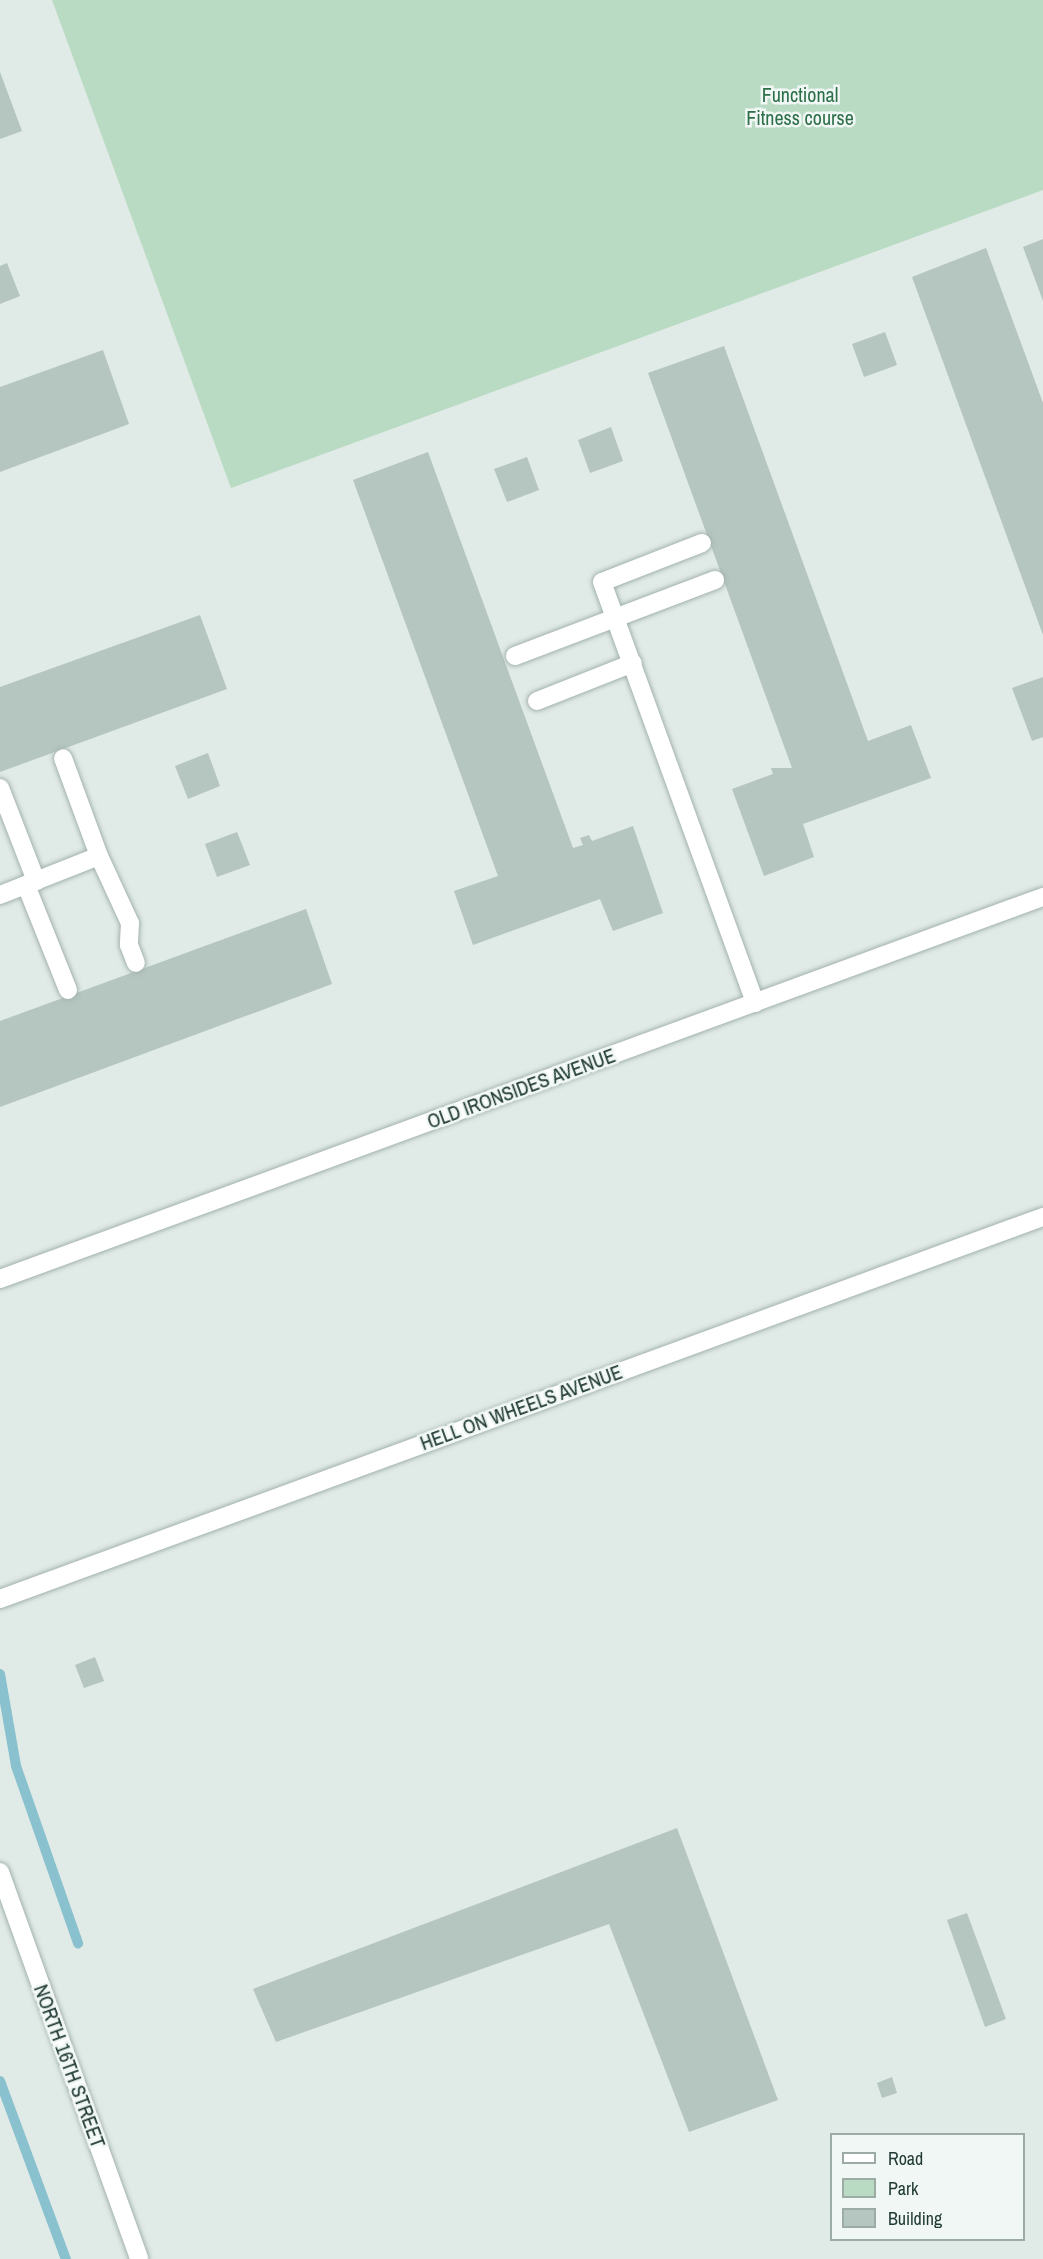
<!DOCTYPE html>
<html>
<head>
<meta charset="utf-8">
<style>
	body { margin:0 }
	#map { position:relative; width:1043px; height:2259px; overflow:hidden; background:#e0eae6; font-family:"Archivo Narrow",sans-serif }
	div>[style] { position:absolute }
	.green>* { inset:0; background:#b9dbc3 }
	.stream>* { height:10px; margin:-5px; padding:0 5px; transform-origin:5px; border-radius:5px; background:#89c1ce }
	.building>* { inset:0; background:#b5c5bf }
	.roads { filter:drop-shadow(0 0 2px #a3b2ad) drop-shadow(0 0 2px #a3b2ad) }
	.minor>* { height:18px; margin:-9px; padding:0 9px; transform-origin:9px; border-radius:9px; background:#fff }
	span { translate:-50% -50%; white-space:nowrap; text-align:center; line-height:1.15; -webkit-text-stroke:5px #f0f7f4; paint-order:stroke }
	.park-label { font-size:20px; color:#2d6f49 }
	.street-label { font-size:20px; color:#213a34 }
	.legend { position:absolute; left:830px; top:2133px; width:195px; height:108px; box-sizing:border-box; background:#f0f7f4; border:2px solid #9daba7; margin:0; padding:8px 10px; list-style:none; font-size:18px; color:#213a34 }
	.legend li { display:flex; align-items:center; gap:12px; height:30px }
	.legend b { width:30px; border:2px solid #9daba7 }
</style>
</head>
<body>
<div id="map">
	<div class="green">
		<div style="clip-path:polygon(52px 0,1043px 0,1043px 190px,231px 488px)"></div>
	</div>
	<div class="stream">
		<div style="left:0;top:1674px;width:93px;rotate:80.1deg"></div>
		<div style="left:16px;top:1766px;width:188px;rotate:70.7deg"></div>
		<div style="left:0;top:2081px;width:190px;rotate:69.7deg"></div>
	</div>
	<div class="building">
		<div style="clip-path:polygon(0 72px,22px 131px,0 139px)"></div>
		<div style="clip-path:polygon(1043px 239px,1043px 301px,1023px 247px)"></div>
		<div style="clip-path:polygon(986px 248px,1043px 403px,1043px 635px,912px 277px)"></div>
		<div style="clip-path:polygon(7px 263px,20px 296px,0 304px,0 266px)"></div>
		<div style="clip-path:polygon(885px 332px,897px 365px,864px 377px,852px 344px)"></div>
		<div style="clip-path:polygon(724px 346px,868px 741px,911px 725px,931px 778px,803px 824px,814px 857px,764px 876px,732px 789px,773px 774px,771px 768px,792px 768px,648px 373px)"></div>
		<div style="clip-path:polygon(103px 350px,129px 424px,0 472px,0 387px)"></div>
		<div style="clip-path:polygon(611px 427px,623px 461px,590px 473px,578px 440px)"></div>
		<div style="clip-path:polygon(428px 452px,573px 848px,583px 845px,580px 838px,589px 835px,592px 841px,633px 826px,663px 913px,613px 931px,600px 899px,473px 945px,454px 891px,498px 876px,353px 480px)"></div>
		<div style="clip-path:polygon(527px 457px,539px 490px,507px 502px,494px 469px)"></div>
		<div style="clip-path:polygon(200px 615px,227px 689px,0 772px,0 687px)"></div>
		<div style="clip-path:polygon(1043px 677px,1043px 737px,1032px 741px,1012px 688px)"></div>
		<div style="clip-path:polygon(208px 753px,220px 786px,188px 799px,175px 766px)"></div>
		<div style="clip-path:polygon(237px 832px,250px 865px,217px 877px,205px 844px)"></div>
		<div style="clip-path:polygon(306px 909px,332px 984px,0 1107px,0 1021px)"></div>
		<div style="clip-path:polygon(95px 1657px,104px 1681px,84px 1688px,75px 1665px)"></div>
		<div style="clip-path:polygon(677px 1828px,778px 2100px,689px 2132px,609px 1924px,276px 2042px,253px 1989px)"></div>
		<div style="clip-path:polygon(967px 1913px,1006px 2019px,985px 2027px,947px 1920px)"></div>
		<div style="clip-path:polygon(892px 2077px,897px 2093px,882px 2098px,877px 2083px)"></div>
	</div>
	<div class="roads">
		<div class="minor">
			<div style="left:702px;top:543px;width:107px;rotate:158.7deg"></div>
			<div style="left:602px;top:582px;width:448px;rotate:70deg"></div>
			<div style="left:515px;top:656px;width:214px;rotate:-20.8deg"></div>
			<div style="left:537px;top:701px;width:103px;rotate:-21.6deg"></div>
			<div style="left:0;top:788px;width:100px;rotate:68.8deg"></div>
			<div style="left:99px;top:856px;width:74px;rotate:65.2deg"></div>
			<div style="left:130px;top:923px;width:22px;rotate:93deg"></div>
			<div style="left:129px;top:945px;width:19px;rotate:69deg"></div>
			<div style="left:26px;top:885px;width:113px;rotate:68.2deg"></div>
			<div style="left:0;top:895px;width:106px;rotate:-21.5deg"></div>
			<div style="left:99px;top:856px;width:104px;rotate:-110.2deg"></div>
			<div style="left:0;top:1279px;width:1111px;rotate:-20.12deg"></div>
			<div style="left:0;top:1599px;width:1111px;rotate:-20.12deg"></div>
			<div style="left:0;top:1872px;width:411px;rotate:70.2deg"></div>
		</div>
	</div>
	<div class="park-label">
		<span style="left:800px;top:106px">Functional<br>Fitness course</span>
	</div>
	<div class="street-label">
		<span style="left:521px;top:1088px;rotate:-20deg">OLD IRONSIDES AVENUE</span>
		<span style="left:521px;top:1407px;rotate:-20deg">HELL ON WHEELS AVENUE</span>
		<span style="left:70px;top:2066px;rotate:70deg">NORTH 16TH STREET</span>
	</div>
	<ul class="legend">
	<li><b style="height:8px;background:#fff"></b>Road</li>
	<li><b style="height:16px;background:#b9dbc3"></b>Park</li>
	<li><b style="height:16px;background:#b5c5bf"></b>Building</li>
	</ul>
</div>
</body>
</html>
